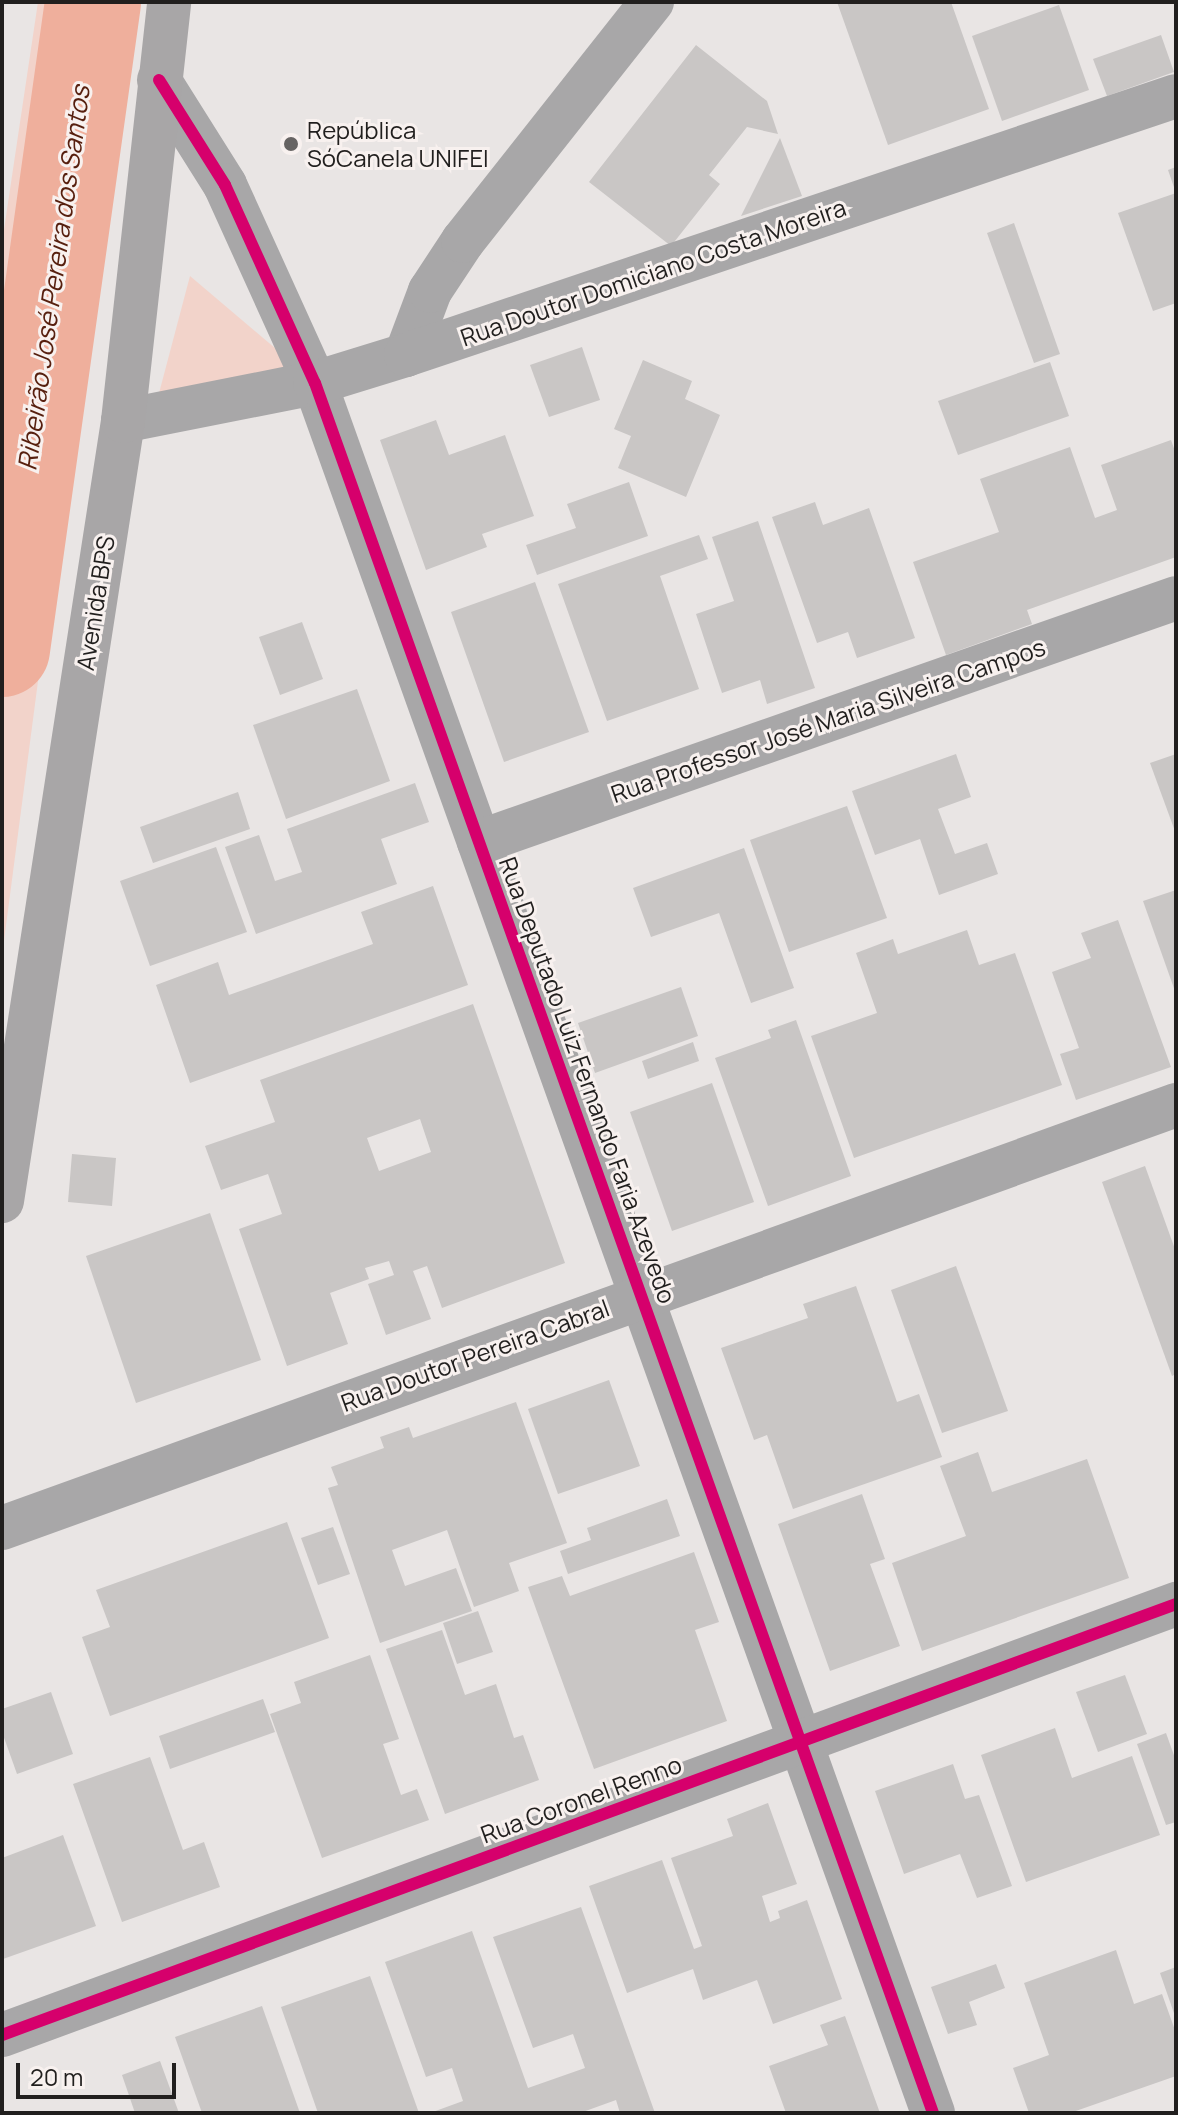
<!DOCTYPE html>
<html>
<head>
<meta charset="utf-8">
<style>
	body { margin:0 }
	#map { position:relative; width:1178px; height:2115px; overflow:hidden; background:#e9e5e4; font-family:Manrope,sans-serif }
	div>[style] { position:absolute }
	.green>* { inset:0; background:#f2d3ca }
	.river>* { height:96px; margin:-48px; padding:0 48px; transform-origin:48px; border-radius:48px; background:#efaf9c }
	.building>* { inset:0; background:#c9c6c5 }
	.minor>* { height:44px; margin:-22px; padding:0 22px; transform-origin:22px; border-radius:22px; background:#a8a7a8 }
	.secondary>* { height:44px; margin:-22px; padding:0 22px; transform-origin:22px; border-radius:22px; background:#a8a6a7 }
	.cycleway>* { height:12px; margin:-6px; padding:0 6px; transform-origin:6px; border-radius:6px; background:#d6006c }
	.dots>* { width:22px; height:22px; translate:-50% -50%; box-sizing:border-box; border:4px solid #f8f1ef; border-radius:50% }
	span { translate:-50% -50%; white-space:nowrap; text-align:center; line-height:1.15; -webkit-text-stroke:6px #f8f1ef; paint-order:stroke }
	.poi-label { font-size:24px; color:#211f1e }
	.left { translate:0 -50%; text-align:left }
	.street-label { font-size:24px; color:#211f1e }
	.water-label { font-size:26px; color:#571f0e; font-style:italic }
	.frame { position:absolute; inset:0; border:4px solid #211f1e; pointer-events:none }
	.scale { position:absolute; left:16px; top:2063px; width:160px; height:36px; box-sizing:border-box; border:4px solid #211f1e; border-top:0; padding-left:10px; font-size:24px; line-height:28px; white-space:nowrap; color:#211f1e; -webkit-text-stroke:6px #f8f1ef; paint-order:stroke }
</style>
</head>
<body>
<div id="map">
	<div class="green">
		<div style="clip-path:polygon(38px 2px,127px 2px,2px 956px,2px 243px)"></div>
		<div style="clip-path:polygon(190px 276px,295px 365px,158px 397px)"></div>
	</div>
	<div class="river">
		<div style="left:2px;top:649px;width:653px;rotate:-81.99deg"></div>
	</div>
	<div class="building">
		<div style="clip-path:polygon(837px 2px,951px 2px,989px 109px,888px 145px)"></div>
		<div style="clip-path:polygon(1059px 5px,1089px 90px,1002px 121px,972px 36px)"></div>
		<div style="clip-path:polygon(1161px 35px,1174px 72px,1107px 96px,1093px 59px)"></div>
		<div style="clip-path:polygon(696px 45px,767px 101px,778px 134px,747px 127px,709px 175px,720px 184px,671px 246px,589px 182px)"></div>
		<div style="clip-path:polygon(780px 138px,802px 196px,741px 216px)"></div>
		<div style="clip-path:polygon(1176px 167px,1176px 193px,1168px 170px)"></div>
		<div style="clip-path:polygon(1176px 193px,1176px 303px,1153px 311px,1118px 213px)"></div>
		<div style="clip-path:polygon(1014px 223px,1060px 354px,1034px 363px,987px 233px)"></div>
		<div style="clip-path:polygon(582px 347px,600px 400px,549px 417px,530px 365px)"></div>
		<div style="clip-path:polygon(643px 360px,692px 381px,685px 399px,720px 415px,686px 497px,618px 468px,631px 436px,614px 429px)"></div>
		<div style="clip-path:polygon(1050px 362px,1069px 416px,958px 455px,938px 401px)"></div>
		<div style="clip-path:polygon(436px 420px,449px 455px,505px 435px,534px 516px,482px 534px,487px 547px,426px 570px,380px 440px)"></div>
		<div style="clip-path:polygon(1171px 440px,1176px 454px,1176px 557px,1027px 610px,1032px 624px,946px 655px,913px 562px,999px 532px,980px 479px,1070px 447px,1095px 518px,1117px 510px,1101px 465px)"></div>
		<div style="clip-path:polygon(629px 482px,648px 536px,537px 575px,526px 545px,576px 528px,567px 504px)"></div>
		<div style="clip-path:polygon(815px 502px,823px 525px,869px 508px,915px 638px,857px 658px,848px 632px,817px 643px,772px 517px)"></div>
		<div style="clip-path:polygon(758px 521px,815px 688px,767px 704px,760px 680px,722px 693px,696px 614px,734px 601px,712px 537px)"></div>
		<div style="clip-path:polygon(699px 535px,708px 559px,660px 576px,699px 689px,607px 721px,558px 584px)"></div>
		<div style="clip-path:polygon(535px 582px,589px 732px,504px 762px,451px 612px)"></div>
		<div style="clip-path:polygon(302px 622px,323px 679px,280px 695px,259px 637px)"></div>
		<div style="clip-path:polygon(357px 689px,390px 781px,286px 819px,253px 725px)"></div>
		<div style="clip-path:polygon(956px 754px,971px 797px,938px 809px,955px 854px,987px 843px,998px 874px,939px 895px,920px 839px,875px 855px,852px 791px)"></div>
		<div style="clip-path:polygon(1176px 754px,1176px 834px,1150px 763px)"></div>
		<div style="clip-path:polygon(415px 783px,429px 822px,381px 839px,397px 884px,256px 934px,225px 847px,259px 835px,275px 881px,302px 872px,287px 829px)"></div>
		<div style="clip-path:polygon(238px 792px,250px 829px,153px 863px,140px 827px)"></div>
		<div style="clip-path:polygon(847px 806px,887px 918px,789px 952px,750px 840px)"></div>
		<div style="clip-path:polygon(216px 847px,247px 932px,150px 966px,120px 881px)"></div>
		<div style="clip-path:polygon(744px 848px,794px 988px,751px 1003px,719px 913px,651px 937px,633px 888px)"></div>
		<div style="clip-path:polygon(433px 886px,468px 985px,190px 1083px,156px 985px,218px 962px,229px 995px,373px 944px,361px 912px)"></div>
		<div style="clip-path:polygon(1176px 890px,1176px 994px,1143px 901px)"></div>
		<div style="clip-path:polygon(1118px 920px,1171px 1067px,1076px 1100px,1060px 1054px,1079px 1048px,1052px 972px,1091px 958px,1081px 933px)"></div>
		<div style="clip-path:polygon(967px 930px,979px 965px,1015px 953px,1062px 1085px,854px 1158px,811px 1036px,877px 1013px,856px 953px,893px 939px,898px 954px)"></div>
		<div style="clip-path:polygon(681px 987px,698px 1036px,595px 1073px,578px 1023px)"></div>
		<div style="clip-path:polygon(evenodd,473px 1004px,565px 1263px,442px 1308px,427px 1266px,413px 1271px,431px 1319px,386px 1335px,368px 1284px,394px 1275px,389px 1261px,365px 1268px,369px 1279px,330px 1293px,348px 1344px,287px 1366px,239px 1229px,282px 1214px,268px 1174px,221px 1190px,205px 1146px,275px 1122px,260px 1080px,473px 1004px,420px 1119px,431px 1152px,379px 1171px,367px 1138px,420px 1119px)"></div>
		<div style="clip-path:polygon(796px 1020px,851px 1176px,768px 1206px,715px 1058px,771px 1038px,768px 1030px)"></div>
		<div style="clip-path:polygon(693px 1042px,699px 1061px,648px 1079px,642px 1061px)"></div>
		<div style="clip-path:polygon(712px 1083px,754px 1202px,672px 1231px,630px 1112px)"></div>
		<div style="clip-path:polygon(72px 1154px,116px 1158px,112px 1206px,68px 1202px)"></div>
		<div style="clip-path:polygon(1145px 1166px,1176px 1252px,1176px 1374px,1172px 1376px,1102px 1182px)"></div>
		<div style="clip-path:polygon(210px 1213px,261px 1360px,136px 1403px,86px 1256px)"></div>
		<div style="clip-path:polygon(956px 1266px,1008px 1411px,942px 1433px,891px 1290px)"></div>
		<div style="clip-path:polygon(856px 1286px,897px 1402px,919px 1394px,942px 1457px,793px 1509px,767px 1435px,754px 1440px,721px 1348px,808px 1318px,803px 1304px)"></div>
		<div style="clip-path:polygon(609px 1380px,640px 1466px,558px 1494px,528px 1409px)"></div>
		<div style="clip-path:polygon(516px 1402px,567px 1543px,509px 1563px,519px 1591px,474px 1607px,447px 1530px,392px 1550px,405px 1586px,456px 1568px,472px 1611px,380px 1643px,328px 1488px,338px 1485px,331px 1467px,384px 1448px,380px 1437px,409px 1427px,413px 1438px)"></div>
		<div style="clip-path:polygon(978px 1452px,992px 1492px,1087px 1459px,1129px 1578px,922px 1651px,892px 1563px,966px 1536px,940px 1466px)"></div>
		<div style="clip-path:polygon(862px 1494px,885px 1559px,870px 1564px,900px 1646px,830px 1671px,778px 1524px)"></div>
		<div style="clip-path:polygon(667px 1499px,680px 1536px,568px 1574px,560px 1551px,591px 1540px,587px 1528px)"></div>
		<div style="clip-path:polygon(287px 1522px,329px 1638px,110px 1716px,82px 1637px,110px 1627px,96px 1590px)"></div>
		<div style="clip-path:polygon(333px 1527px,350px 1574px,318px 1585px,301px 1538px)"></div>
		<div style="clip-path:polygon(694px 1552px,719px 1622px,695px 1630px,727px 1721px,594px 1769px,528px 1587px,562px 1576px,570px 1596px)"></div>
		<div style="clip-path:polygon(478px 1611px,493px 1652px,457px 1664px,443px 1623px)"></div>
		<div style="clip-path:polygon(442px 1630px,465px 1695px,496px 1684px,514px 1738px,523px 1735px,539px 1780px,445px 1814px,386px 1649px)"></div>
		<div style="clip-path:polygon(370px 1655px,399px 1739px,383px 1744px,401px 1795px,417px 1789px,429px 1820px,322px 1858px,270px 1714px,301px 1703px,294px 1682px)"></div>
		<div style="clip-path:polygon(1125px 1675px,1147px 1734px,1098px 1752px,1076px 1692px)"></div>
		<div style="clip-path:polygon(51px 1692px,73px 1754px,17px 1774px,2px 1732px,2px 1709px)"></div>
		<div style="clip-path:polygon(263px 1699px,275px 1732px,170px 1769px,159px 1736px)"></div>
		<div style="clip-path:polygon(1055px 1728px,1072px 1778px,1132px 1756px,1160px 1835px,1026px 1882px,981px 1755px)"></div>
		<div style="clip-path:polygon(1166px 1733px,1176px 1761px,1176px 1822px,1166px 1825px,1137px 1744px)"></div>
		<div style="clip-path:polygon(150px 1757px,183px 1850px,204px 1842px,220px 1887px,122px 1922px,73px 1784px)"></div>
		<div style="clip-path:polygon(953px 1764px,965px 1799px,979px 1795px,1012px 1886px,977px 1898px,960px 1854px,904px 1874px,875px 1791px)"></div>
		<div style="clip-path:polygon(768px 1803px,797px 1884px,762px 1896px,770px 1922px,780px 1918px,778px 1911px,807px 1900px,842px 1999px,773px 2024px,757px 1980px,703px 2000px,693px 1969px,627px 1993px,589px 1886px,662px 1860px,694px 1949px,702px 1946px,671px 1858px,733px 1836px,727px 1819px)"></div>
		<div style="clip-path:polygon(63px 1835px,96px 1926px,3px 1959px,2px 1858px)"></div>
		<div style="clip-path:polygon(581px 1907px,655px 2113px,620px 2113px,616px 2100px,580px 2113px,430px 2113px,463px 2101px,452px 2068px,426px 2077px,385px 1962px,472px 1931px,528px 2088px,585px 2068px,573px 2034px,533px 2048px,493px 1937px)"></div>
		<div style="clip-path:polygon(1116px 1950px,1134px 2004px,1162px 1994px,1176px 2033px,1176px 2076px,1070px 2113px,1029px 2113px,1013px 2068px,1049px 2055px,1024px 1983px)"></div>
		<div style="clip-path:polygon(996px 1964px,1005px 1988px,969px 2002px,977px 2025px,948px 2034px,931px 1987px)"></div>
		<div style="clip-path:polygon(1176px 1967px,1176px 2019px,1160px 1973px)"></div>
		<div style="clip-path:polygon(370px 1976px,419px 2113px,318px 2113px,281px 2007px)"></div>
		<div style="clip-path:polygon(262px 2006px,300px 2113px,202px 2113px,175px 2037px)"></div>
		<div style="clip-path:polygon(845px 2016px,880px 2113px,786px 2113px,769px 2066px,828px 2045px,820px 2025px)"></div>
		<div style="clip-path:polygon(160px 2061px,179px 2113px,135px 2113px,122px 2075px)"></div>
	</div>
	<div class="minor">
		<div style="left:159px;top:80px;width:124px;rotate:57.8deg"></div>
		<div style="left:225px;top:185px;width:217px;rotate:65.6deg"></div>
		<div style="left:315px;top:383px;width:1837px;rotate:70.34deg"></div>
		<div style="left:406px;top:355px;width:68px;rotate:-69.4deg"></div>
		<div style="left:430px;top:291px;width:60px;rotate:-56.6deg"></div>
		<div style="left:463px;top:241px;width:305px;rotate:-51.7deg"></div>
		<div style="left:123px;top:421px;width:196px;rotate:-11.2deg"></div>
		<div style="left:315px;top:383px;width:95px;rotate:-17.1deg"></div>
		<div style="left:406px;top:355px;width:812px;rotate:-18.59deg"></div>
		<div style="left:479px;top:842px;width:738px;rotate:-19.29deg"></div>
		<div style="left:2px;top:1528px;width:1248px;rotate:-19.81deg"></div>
		<div style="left:2px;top:2035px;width:1251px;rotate:-20.16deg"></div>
	</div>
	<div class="secondary">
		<div style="left:2px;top:1201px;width:789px;rotate:-81.18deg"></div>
		<div style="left:123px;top:421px;width:422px;rotate:-83.7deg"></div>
	</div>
	<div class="cycleway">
		<div style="left:159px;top:80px;width:124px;rotate:57.8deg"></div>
		<div style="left:225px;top:185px;width:217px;rotate:65.6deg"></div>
		<div style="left:315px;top:383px;width:1837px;rotate:70.34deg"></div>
		<div style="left:2px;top:2035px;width:1251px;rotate:-20.16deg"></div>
	</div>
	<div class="dots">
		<div style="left:291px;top:144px;background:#676463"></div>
	</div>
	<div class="poi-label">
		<span class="left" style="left:307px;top:144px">República<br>SóCanela UNIFEI</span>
	</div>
	<div class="street-label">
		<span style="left:653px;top:272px;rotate:-19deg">Rua Doutor Domiciano Costa Moreira</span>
		<span style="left:95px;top:603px;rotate:-81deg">Avenida BPS</span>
		<span style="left:828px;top:720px;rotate:-19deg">Rua Professor José Maria Silveira Campos</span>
		<span style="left:588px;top:1080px;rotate:70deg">Rua Deputado Luiz Fernando Faria Azevedo</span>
		<span style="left:475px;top:1355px;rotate:-20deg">Rua Doutor Pereira Cabral</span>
		<span style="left:581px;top:1799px;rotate:-20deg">Rua Coronel Renno</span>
	</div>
	<div class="water-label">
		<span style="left:54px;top:278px;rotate:-82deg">Ribeirão José Pereira dos Santos</span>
	</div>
	<div class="frame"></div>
	<div class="scale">20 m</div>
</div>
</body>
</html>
